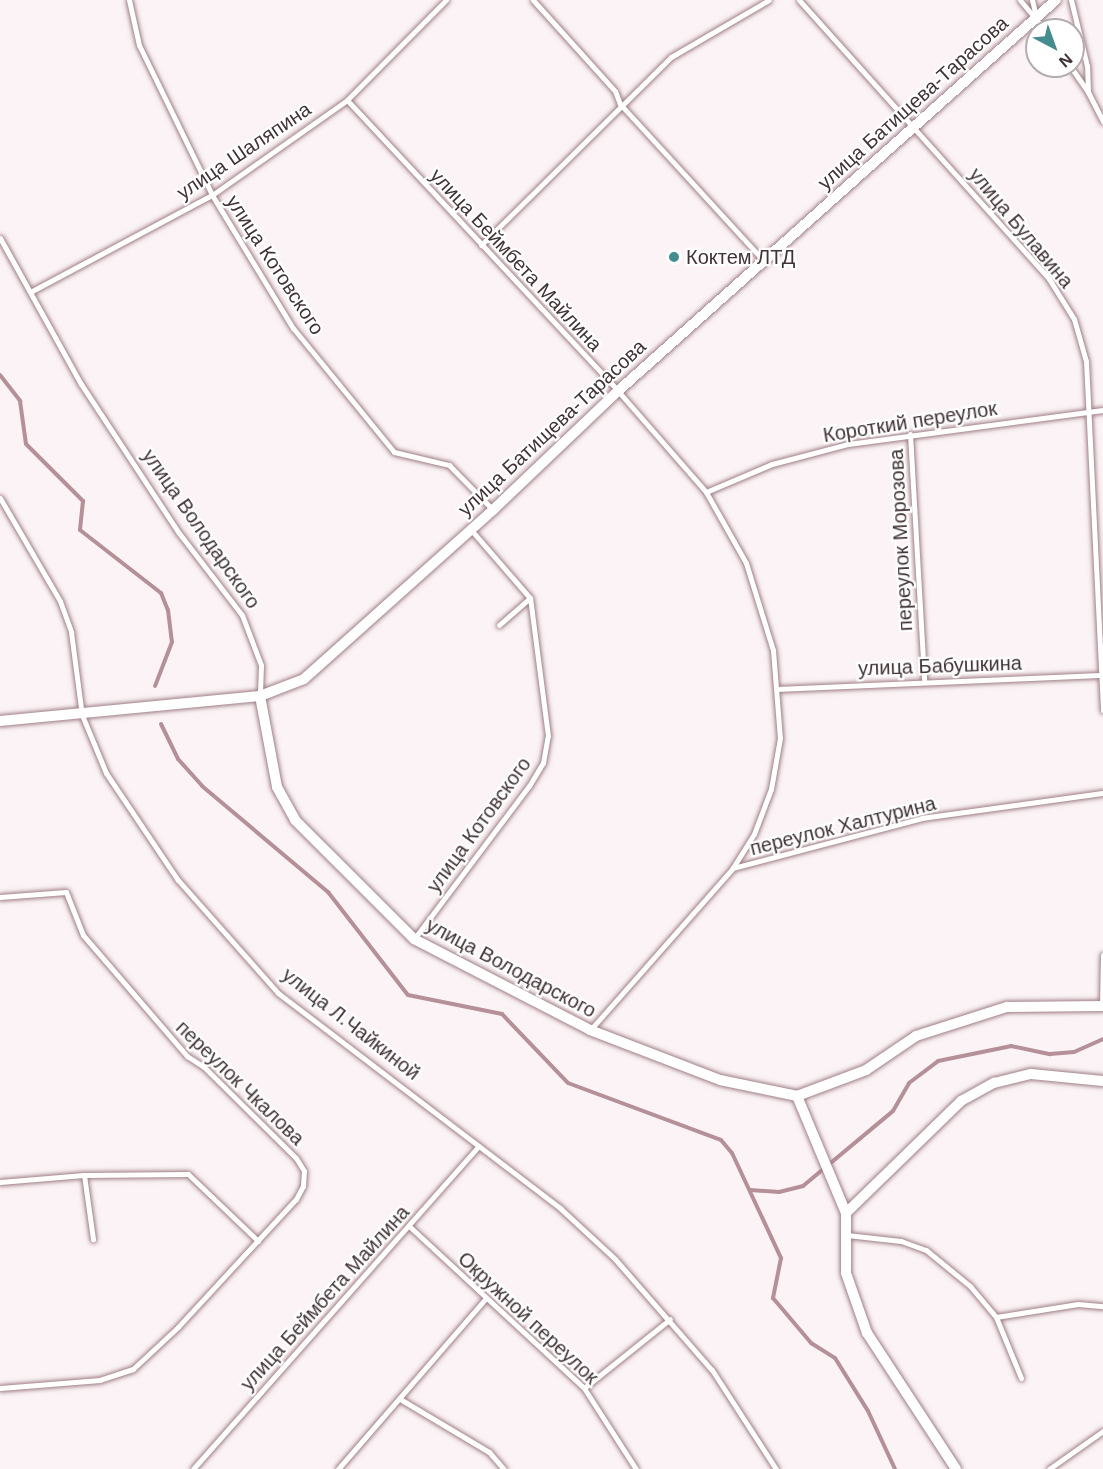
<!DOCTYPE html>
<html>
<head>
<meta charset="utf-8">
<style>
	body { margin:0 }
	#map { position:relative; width:1103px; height:1469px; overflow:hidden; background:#fbf3f5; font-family:Arial,sans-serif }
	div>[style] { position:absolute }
	.stream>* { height:4px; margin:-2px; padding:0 2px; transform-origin:2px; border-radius:2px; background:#b69099 }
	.roads { filter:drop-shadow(0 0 2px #9f7f86) drop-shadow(0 0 2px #9f7f86) }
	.service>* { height:5px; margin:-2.5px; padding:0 2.5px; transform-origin:2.5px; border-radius:2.5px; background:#fff }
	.minor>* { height:10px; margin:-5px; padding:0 5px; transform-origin:5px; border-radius:5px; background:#fff }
	.dots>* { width:16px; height:16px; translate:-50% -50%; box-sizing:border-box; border:3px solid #fff; border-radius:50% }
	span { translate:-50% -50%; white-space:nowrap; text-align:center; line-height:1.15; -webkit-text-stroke:4.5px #fff; paint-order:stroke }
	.street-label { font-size:20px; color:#413336 }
	.poi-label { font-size:20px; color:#413336 }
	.left { translate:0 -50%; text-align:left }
	.north { position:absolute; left:1025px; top:18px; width:60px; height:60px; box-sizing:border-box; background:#fff; border:2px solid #b3adaf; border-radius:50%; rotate:139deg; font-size:16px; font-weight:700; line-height:24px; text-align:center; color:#413336 }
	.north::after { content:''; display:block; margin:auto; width:21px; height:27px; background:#448c8e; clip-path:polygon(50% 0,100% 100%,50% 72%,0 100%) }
</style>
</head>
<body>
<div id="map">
	<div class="stream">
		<div style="left:0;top:375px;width:33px;rotate:52deg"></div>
		<div style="left:20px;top:401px;width:43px;rotate:82.1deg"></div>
		<div style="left:26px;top:444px;width:81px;rotate:45deg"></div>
		<div style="left:83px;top:501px;width:29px;rotate:96deg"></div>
		<div style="left:80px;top:530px;width:103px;rotate:37.9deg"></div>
		<div style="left:161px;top:593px;width:18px;rotate:68deg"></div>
		<div style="left:168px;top:610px;width:32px;rotate:83deg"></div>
		<div style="left:172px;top:642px;width:47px;rotate:111.1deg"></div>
		<div style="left:161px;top:724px;width:39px;rotate:64deg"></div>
		<div style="left:178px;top:759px;width:36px;rotate:48deg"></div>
		<div style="left:202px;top:786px;width:165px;rotate:40.1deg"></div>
		<div style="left:328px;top:892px;width:130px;rotate:52.2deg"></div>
		<div style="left:408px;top:995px;width:96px;rotate:11.4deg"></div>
		<div style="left:502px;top:1014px;width:95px;rotate:46.3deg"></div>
		<div style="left:568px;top:1083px;width:163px;rotate:20.4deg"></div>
		<div style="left:721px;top:1140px;width:17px;rotate:50deg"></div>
		<div style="left:732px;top:1153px;width:116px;rotate:65deg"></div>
		<div style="left:781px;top:1258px;width:41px;rotate:101.3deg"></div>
		<div style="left:773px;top:1298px;width:59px;rotate:49.8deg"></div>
		<div style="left:811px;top:1343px;width:28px;rotate:32deg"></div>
		<div style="left:835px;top:1358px;width:62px;rotate:58.1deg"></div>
		<div style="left:868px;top:1411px;width:64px;rotate:65deg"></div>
		<div style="left:750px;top:1190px;width:29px;rotate:4deg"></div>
		<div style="left:779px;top:1192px;width:25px;rotate:-14deg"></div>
		<div style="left:803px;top:1186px;width:117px;rotate:-39.8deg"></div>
		<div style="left:893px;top:1111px;width:32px;rotate:-60deg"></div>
		<div style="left:909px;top:1083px;width:36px;rotate:-37deg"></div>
		<div style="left:938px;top:1061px;width:75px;rotate:-11.6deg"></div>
		<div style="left:1011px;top:1046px;width:40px;rotate:12deg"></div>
		<div style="left:1050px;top:1054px;width:24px;rotate:-5deg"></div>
		<div style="left:1074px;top:1052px;width:32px;rotate:-24deg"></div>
	</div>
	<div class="roads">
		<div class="service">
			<div style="left:129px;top:0;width:46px;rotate:77.5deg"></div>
			<div style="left:139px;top:45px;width:167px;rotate:64deg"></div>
			<div style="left:212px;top:195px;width:156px;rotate:58.7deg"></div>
			<div style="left:293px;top:328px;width:160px;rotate:50.8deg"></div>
			<div style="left:394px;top:452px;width:57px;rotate:13.3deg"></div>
			<div style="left:449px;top:465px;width:63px;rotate:45.6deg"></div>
			<div style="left:533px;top:0;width:122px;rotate:48deg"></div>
			<div style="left:615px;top:91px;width:14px;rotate:69deg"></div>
			<div style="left:620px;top:104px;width:212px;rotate:47.5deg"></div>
			<div style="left:799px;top:0;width:375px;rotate:48.1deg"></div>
			<div style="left:1049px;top:279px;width:47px;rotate:58deg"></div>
			<div style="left:1074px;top:319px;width:44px;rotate:74.1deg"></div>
			<div style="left:1086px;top:361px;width:350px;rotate:87.2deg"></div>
			<div style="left:1020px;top:0;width:39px;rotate:50deg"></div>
			<div style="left:1032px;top:0;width:16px;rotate:76deg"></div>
			<div style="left:1070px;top:66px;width:32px;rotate:55deg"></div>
			<div style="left:1088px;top:92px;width:26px;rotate:-92deg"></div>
			<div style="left:1087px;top:66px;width:68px;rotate:-103.6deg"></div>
			<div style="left:1088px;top:92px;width:33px;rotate:63deg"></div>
			<div style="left:347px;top:100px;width:398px;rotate:47deg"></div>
			<div style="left:618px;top:391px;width:134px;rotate:48.9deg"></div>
			<div style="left:706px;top:492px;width:81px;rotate:60.6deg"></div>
			<div style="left:746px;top:563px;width:91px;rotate:72.8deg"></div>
			<div style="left:773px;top:650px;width:88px;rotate:85.5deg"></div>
			<div style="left:780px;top:738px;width:52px;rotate:100deg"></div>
			<div style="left:771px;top:789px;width:48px;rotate:110.7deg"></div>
			<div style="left:754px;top:834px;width:40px;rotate:122deg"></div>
			<div style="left:733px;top:868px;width:216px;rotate:131.4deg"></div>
			<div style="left:0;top:238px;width:167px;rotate:61deg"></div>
			<div style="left:81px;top:384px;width:178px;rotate:56.7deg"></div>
			<div style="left:179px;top:533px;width:103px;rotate:52.5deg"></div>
			<div style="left:242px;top:615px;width:53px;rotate:69.2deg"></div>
			<div style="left:261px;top:665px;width:30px;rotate:92deg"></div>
			<div style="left:481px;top:245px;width:267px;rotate:-44.7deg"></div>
			<div style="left:671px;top:57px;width:113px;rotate:-30.2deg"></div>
			<div style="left:32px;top:291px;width:204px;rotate:-28.1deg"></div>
			<div style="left:212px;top:195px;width:165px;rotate:-35.1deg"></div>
			<div style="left:347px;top:100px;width:141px;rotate:-45.3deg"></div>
			<div style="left:910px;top:434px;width:246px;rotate:86.7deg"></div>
			<div style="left:706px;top:492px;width:72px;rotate:-23deg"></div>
			<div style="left:772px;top:464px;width:79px;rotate:-14.7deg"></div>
			<div style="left:848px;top:444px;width:257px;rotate:-7.6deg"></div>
			<div style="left:0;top:498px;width:119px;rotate:59.8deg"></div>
			<div style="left:60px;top:601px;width:33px;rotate:70deg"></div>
			<div style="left:71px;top:632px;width:84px;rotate:82.5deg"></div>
			<div style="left:82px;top:715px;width:63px;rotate:67.5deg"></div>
			<div style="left:106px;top:773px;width:129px;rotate:56.1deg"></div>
			<div style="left:178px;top:880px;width:151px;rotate:48.5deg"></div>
			<div style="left:278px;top:993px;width:355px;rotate:37.3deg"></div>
			<div style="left:560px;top:1208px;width:75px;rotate:42.8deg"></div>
			<div style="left:615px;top:1259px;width:147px;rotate:48.9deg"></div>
			<div style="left:712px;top:1370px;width:118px;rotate:57.1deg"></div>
			<div style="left:499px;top:625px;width:41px;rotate:-41.1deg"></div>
			<div style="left:779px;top:689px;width:324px;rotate:-2.5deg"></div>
			<div style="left:733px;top:868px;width:196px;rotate:-14.8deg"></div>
			<div style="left:922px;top:818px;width:183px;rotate:-7.9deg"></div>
			<div style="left:0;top:897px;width:66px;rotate:-4.3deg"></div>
			<div style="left:66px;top:892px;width:46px;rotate:68.4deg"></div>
			<div style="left:83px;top:935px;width:160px;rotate:49.3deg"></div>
			<div style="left:187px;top:1056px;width:20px;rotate:33deg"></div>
			<div style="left:204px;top:1067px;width:129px;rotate:44.7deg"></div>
			<div style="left:296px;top:1158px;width:15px;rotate:58deg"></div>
			<div style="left:304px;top:1171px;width:15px;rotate:94deg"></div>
			<div style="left:303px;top:1186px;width:15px;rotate:118deg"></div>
			<div style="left:296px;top:1199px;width:174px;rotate:132.7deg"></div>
			<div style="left:178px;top:1327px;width:62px;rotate:137deg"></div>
			<div style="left:133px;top:1369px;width:35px;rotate:162deg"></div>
			<div style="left:100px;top:1380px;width:100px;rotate:175.4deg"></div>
			<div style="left:414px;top:939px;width:191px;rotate:-53.1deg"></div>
			<div style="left:529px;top:786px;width:27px;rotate:-59deg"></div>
			<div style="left:543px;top:763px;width:27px;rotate:-80deg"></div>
			<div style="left:548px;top:736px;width:139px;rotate:-97.4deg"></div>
			<div style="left:530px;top:598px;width:90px;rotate:-130.9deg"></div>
			<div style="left:1102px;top:1006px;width:51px;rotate:-88.9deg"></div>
			<div style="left:84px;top:1175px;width:65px;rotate:82deg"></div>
			<div style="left:0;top:1182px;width:84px;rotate:-4.8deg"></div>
			<div style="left:84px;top:1175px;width:104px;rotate:-0.6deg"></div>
			<div style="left:188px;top:1174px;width:97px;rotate:43.7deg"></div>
			<div style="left:409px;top:1226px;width:238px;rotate:42.8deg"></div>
			<div style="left:584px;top:1388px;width:96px;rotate:57.3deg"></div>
			<div style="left:847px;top:1235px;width:54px;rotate:6.3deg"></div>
			<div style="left:901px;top:1241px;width:27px;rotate:20deg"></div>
			<div style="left:926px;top:1250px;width:57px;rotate:39.3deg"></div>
			<div style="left:970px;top:1286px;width:40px;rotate:50deg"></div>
			<div style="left:996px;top:1317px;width:66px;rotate:67.7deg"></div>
			<div style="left:996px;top:1317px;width:83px;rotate:-9deg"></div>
			<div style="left:1078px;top:1304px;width:25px;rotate:5deg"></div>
			<div style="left:584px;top:1388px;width:110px;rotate:-38.7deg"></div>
			<div style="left:400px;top:1399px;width:104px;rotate:30.8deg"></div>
			<div style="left:489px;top:1452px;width:23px;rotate:49deg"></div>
			<div style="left:193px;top:1469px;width:431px;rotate:-48.5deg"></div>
			<div style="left:338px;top:1469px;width:225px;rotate:-49.1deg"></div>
			<div style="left:1049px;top:1469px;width:66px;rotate:-35.1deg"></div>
		</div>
		<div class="minor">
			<div style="left:260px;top:696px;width:93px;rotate:79.4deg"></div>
			<div style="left:277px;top:787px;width:38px;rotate:61deg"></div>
			<div style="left:295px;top:820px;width:168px;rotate:45deg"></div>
			<div style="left:414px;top:939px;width:198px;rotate:27.3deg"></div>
			<div style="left:590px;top:1030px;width:139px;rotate:21deg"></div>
			<div style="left:720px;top:1080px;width:79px;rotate:11.7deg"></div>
			<div style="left:797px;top:1096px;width:74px;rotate:-20.6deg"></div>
			<div style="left:866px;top:1070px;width:60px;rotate:-34.2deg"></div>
			<div style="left:916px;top:1036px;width:96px;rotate:-17.7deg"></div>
			<div style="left:1007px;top:1007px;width:96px;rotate:-0.6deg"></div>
			<div style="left:0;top:721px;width:261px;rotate:-5.5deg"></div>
			<div style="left:260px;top:696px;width:47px;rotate:-21.1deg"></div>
			<div style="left:304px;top:679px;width:254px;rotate:-41.8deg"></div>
			<div style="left:493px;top:510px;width:173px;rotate:-43.6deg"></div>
			<div style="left:618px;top:391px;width:587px;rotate:-41.76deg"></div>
			<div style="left:797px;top:1096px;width:127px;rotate:67.3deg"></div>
			<div style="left:956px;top:1469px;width:163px;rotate:-123.2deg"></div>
			<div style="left:867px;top:1333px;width:64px;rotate:-109.3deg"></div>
			<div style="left:846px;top:1273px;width:60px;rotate:-90deg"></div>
			<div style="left:846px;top:1213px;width:161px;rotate:-44.2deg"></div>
			<div style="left:961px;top:1101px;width:38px;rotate:-29deg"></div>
			<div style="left:994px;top:1083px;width:38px;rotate:-14deg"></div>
			<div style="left:1031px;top:1074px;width:72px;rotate:5.6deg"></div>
		</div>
	</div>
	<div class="dots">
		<div style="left:674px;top:257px;background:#448c8e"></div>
	</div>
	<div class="street-label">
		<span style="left:913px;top:103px;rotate:-42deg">улица Батищева-Тарасова</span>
		<span style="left:244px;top:151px;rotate:-34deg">улица Шаляпина</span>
		<span style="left:1021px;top:228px;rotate:50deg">улица Булавина</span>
		<span style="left:516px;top:260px;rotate:47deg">улица Беймбета Майлина</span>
		<span style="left:275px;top:265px;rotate:57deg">улица Котовского</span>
		<span style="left:910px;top:422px;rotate:-9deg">Короткий переулок</span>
		<span style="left:552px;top:428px;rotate:-43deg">улица Батищева-Тарасова</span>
		<span style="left:201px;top:529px;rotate:55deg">улица Володарского</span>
		<span style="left:901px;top:540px;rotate:-93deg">переулок Морозова</span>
		<span style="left:940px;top:666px;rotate:-2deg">улица Бабушкина</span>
		<span style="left:479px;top:825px;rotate:-54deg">улица Котовского</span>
		<span style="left:843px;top:826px;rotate:-14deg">переулок Халтурина</span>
		<span style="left:511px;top:968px;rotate:28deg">улица Володарского</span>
		<span style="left:351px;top:1024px;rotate:38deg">улица Л.Чайкиной</span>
		<span style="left:240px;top:1083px;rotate:44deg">переулок Чкалова</span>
		<span style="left:325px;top:1298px;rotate:-48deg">улица Беймбета Майлина</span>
		<span style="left:528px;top:1318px;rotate:43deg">Окружной переулок</span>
	</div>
	<div class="poi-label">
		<span class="left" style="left:686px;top:257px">Коктем ЛТД</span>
	</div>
	<div class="north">N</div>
</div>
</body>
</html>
